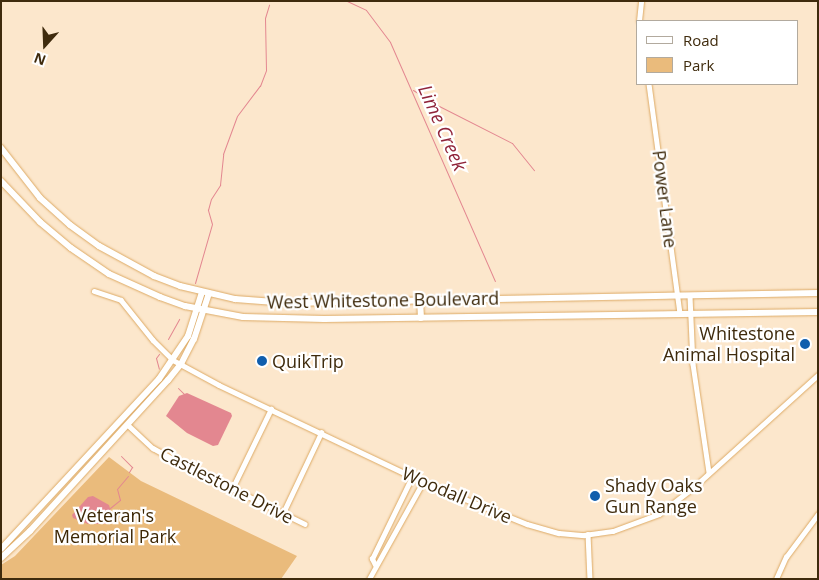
<!DOCTYPE html>
<html>
<head>
<meta charset="utf-8">
<style>
	body { margin:0 }
	#map { position:relative; width:819px; height:580px; overflow:hidden; background:#fce7cc; font-family:"Open Sans",sans-serif }
	div>[style] { position:absolute }
	.green>* { inset:0; background:#eabb7c }
	.water>* { inset:0; background:#e38790 }
	.stream>* { height:1px; margin:-0.5px; padding:0 0.5px; transform-origin:0.5px; border-radius:0.5px; background:#e38790 }
	.roads { filter:drop-shadow(0 0 1px #ddaa65) drop-shadow(0 0 1px #ddaa65) }
	.street>* { height:4.5px; margin:-2.25px; padding:0 2.25px; transform-origin:2.25px; border-radius:2.25px; background:#fff }
	.secondary>* { height:6px; margin:-3px; padding:0 3px; transform-origin:3px; border-radius:3px; background:#fff }
	.dots>* { width:14px; height:14px; translate:-50% -50%; box-sizing:border-box; border:2px solid #fff; border-radius:50% }
	span { translate:-50% -50%; white-space:nowrap; text-align:center; line-height:1.15; -webkit-text-stroke:4.5px #fff; paint-order:stroke }
	.street-label { font-size:18px; color:#3f2b0d }
	.poi-label { font-size:18px; color:#3f2b0d }
	.right { translate:-100% -50%; text-align:right }
	.left { translate:0 -50%; text-align:left }
	.park-label { font-size:18px; color:#3d2705 }
	.water-label { font-size:19px; color:#90243a; font-style:italic }
	.frame { position:absolute; inset:0; border:2px solid #3f2b0d; pointer-events:none }
	.legend { position:absolute; left:636px; top:20px; width:162px; height:65px; box-sizing:border-box; background:#fff; border:1px solid #b2aa9e; margin:0; padding:6px 9px; list-style:none; font-size:15px; color:#3f2b0d }
	.legend li { display:flex; align-items:center; gap:10px; height:25px }
	.legend b { width:25px; border:1px solid #b2aa9e }
	.north { position:absolute; left:20px; top:20px; width:50px; height:50px; -webkit-text-stroke:4px #fff; paint-order:stroke; rotate:200deg; font-size:14px; font-weight:700; line-height:20px; text-align:center; color:#3f2b0d }
	.north::after { content:''; display:block; margin:auto; width:18px; height:22px; background:#3f2b0d; clip-path:polygon(50% 0,100% 100%,50% 72%,0 100%) }
</style>
</head>
<body>
<div id="map">
	<div class="green">
		<div style="clip-path:polygon(109px 457px,141px 481px,297px 556px,281px 579px,1px 579px,1px 565px,15px 556px)"></div>
	</div>
	<div class="water">
		<div style="clip-path:polygon(187px 393px,231px 413px,232px 416px,218px 445px,213px 446px,187px 433px,166px 416px,179px 396px)"></div>
		<div style="clip-path:polygon(93px 496px,109px 505px,113px 519px,110px 524px,88px 524px,73px 518px,72px 515px,88px 497px)"></div>
	</div>
	<div class="stream">
		<div style="left:347px;top:1px;width:21px;rotate:25deg"></div>
		<div style="left:366px;top:10px;width:40px;rotate:53deg"></div>
		<div style="left:390px;top:42px;width:261px;rotate:66.3deg"></div>
		<div style="left:413px;top:90px;width:31px;rotate:32deg"></div>
		<div style="left:439px;top:106px;width:82px;rotate:26.9deg"></div>
		<div style="left:512px;top:143px;width:35px;rotate:51deg"></div>
		<div style="left:195px;top:283px;width:61px;rotate:-73.9deg"></div>
		<div style="left:212px;top:224px;width:15px;rotate:-106deg"></div>
		<div style="left:208px;top:210px;width:11px;rotate:-75deg"></div>
		<div style="left:211px;top:199px;width:17px;rotate:-57deg"></div>
		<div style="left:220px;top:185px;width:31px;rotate:-84deg"></div>
		<div style="left:223px;top:154px;width:40px;rotate:-69.8deg"></div>
		<div style="left:237px;top:116px;width:38px;rotate:-53deg"></div>
		<div style="left:260px;top:86px;width:17px;rotate:-69deg"></div>
		<div style="left:266px;top:70px;width:52px;rotate:-91.1deg"></div>
		<div style="left:265px;top:18px;width:14px;rotate:-73deg"></div>
		<div style="left:168px;top:339px;width:23px;rotate:-61deg"></div>
		<div style="left:159px;top:354px;width:5px;rotate:127deg"></div>
		<div style="left:156px;top:358px;width:11px;rotate:75deg"></div>
		<div style="left:178px;top:388px;width:8px;rotate:45deg"></div>
		<div style="left:121px;top:456px;width:16px;rotate:45deg"></div>
		<div style="left:132px;top:467px;width:6px;rotate:121deg"></div>
		<div style="left:110px;top:508px;width:13px;rotate:-39deg"></div>
		<div style="left:120px;top:500px;width:11px;rotate:-105deg"></div>
		<div style="left:117px;top:489px;width:17px;rotate:-50deg"></div>
	</div>
	<div class="roads">
		<div class="street">
			<div style="left:639px;top:21px;width:20px;rotate:-84deg"></div>
			<div style="left:649px;top:84px;width:232px;rotate:82.3deg"></div>
			<div style="left:94px;top:291px;width:28px;rotate:18deg"></div>
			<div style="left:121px;top:300px;width:51px;rotate:51.3deg"></div>
			<div style="left:153px;top:340px;width:28px;rotate:45deg"></div>
			<div style="left:173px;top:360px;width:52px;rotate:28.5deg"></div>
			<div style="left:219px;top:385px;width:226px;rotate:25.4deg"></div>
			<div style="left:423px;top:482px;width:112px;rotate:22deg"></div>
			<div style="left:527px;top:524px;width:33px;rotate:16deg"></div>
			<div style="left:559px;top:533px;width:25px;rotate:5deg"></div>
			<div style="left:584px;top:535px;width:29px;rotate:-8deg"></div>
			<div style="left:613px;top:531px;width:49px;rotate:-20.3deg"></div>
			<div style="left:659px;top:514px;width:44px;rotate:-37.6deg"></div>
			<div style="left:694px;top:487px;width:167px;rotate:-42.1deg"></div>
			<div style="left:690px;top:296px;width:68px;rotate:87.5deg"></div>
			<div style="left:693px;top:364px;width:110px;rotate:81.6deg"></div>
			<div style="left:128px;top:425px;width:34px;rotate:43deg"></div>
			<div style="left:153px;top:448px;width:29px;rotate:29deg"></div>
			<div style="left:178px;top:462px;width:141px;rotate:26deg"></div>
			<div style="left:232px;top:489px;width:89px;rotate:-64deg"></div>
			<div style="left:283px;top:513px;width:89px;rotate:-64.6deg"></div>
			<div style="left:588px;top:534px;width:45px;rotate:87.5deg"></div>
			<div style="left:375px;top:565px;width:7px;rotate:-117deg"></div>
			<div style="left:372px;top:559px;width:91px;rotate:-64deg"></div>
			<div style="left:369px;top:579px;width:111px;rotate:-60.9deg"></div>
			<div style="left:776px;top:579px;width:24px;rotate:-66deg"></div>
			<div style="left:786px;top:557px;width:54px;rotate:-53.3deg"></div>
		</div>
		<div class="secondary">
			<div style="left:1px;top:148px;width:63px;rotate:52deg"></div>
			<div style="left:40px;top:198px;width:40px;rotate:42deg"></div>
			<div style="left:70px;top:225px;width:36px;rotate:36deg"></div>
			<div style="left:99px;top:246px;width:63px;rotate:28.6deg"></div>
			<div style="left:154px;top:276px;width:28px;rotate:21deg"></div>
			<div style="left:180px;top:286px;width:57px;rotate:13.3deg"></div>
			<div style="left:235px;top:299px;width:53px;rotate:4.3deg"></div>
			<div style="left:288px;top:303px;width:530px;rotate:-1.08deg"></div>
			<div style="left:1px;top:181px;width:57px;rotate:46.4deg"></div>
			<div style="left:40px;top:222px;width:40px;rotate:40deg"></div>
			<div style="left:71px;top:248px;width:46px;rotate:34.4deg"></div>
			<div style="left:109px;top:274px;width:56px;rotate:24.3deg"></div>
			<div style="left:160px;top:297px;width:27px;rotate:20deg"></div>
			<div style="left:185px;top:306px;width:59px;rotate:10.7deg"></div>
			<div style="left:243px;top:317px;width:81px;rotate:1.4deg"></div>
			<div style="left:324px;top:319px;width:494px;rotate:-0.8deg"></div>
			<div style="left:420px;top:299px;width:19px;rotate:87deg"></div>
			<div style="left:1px;top:549px;width:232px;rotate:-47.1deg"></div>
			<div style="left:159px;top:379px;width:52px;rotate:-56deg"></div>
			<div style="left:188px;top:336px;width:46px;rotate:-72.3deg"></div>
			<div style="left:1px;top:558px;width:40px;rotate:-43deg"></div>
			<div style="left:30px;top:531px;width:205px;rotate:-47.6deg"></div>
			<div style="left:168px;top:380px;width:21px;rotate:-51deg"></div>
			<div style="left:181px;top:364px;width:28px;rotate:-63deg"></div>
			<div style="left:194px;top:339px;width:48px;rotate:-71.9deg"></div>
		</div>
	</div>
	<div class="dots">
		<div style="left:805px;top:344px;background:#105ead"></div>
		<div style="left:262px;top:361px;background:#105ead"></div>
		<div style="left:595px;top:496px;background:#105ead"></div>
	</div>
	<div class="street-label">
		<span style="left:665px;top:199px;rotate:83deg">Power Lane</span>
		<span style="left:383px;top:300px;rotate:-1deg">West Whitestone Boulevard</span>
		<span style="left:227px;top:485px;rotate:27deg">Castlestone Drive</span>
		<span style="left:457px;top:495px;rotate:23deg">Woodall Drive</span>
	</div>
	<div class="poi-label">
		<span class="right" style="left:795px;top:344px">Whitestone<br>Animal Hospital</span>
		<span class="left" style="left:272px;top:361px">QuikTrip</span>
		<span class="left" style="left:605px;top:496px">Shady Oaks<br>Gun Range</span>
	</div>
	<div class="park-label">
		<span style="left:115px;top:526px">Veteran's<br>Memorial Park</span>
	</div>
	<div class="water-label">
		<span style="left:442px;top:128px;rotate:66deg">Lime Creek</span>
	</div>
	<div class="frame"></div>
	<ul class="legend">
	<li><b style="height:6px;background:#fff"></b>Road</li>
	<li><b style="height:14px;background:#eabb7c"></b>Park</li>
	</ul>
	<div class="north">N</div>
</div>
</body>
</html>
